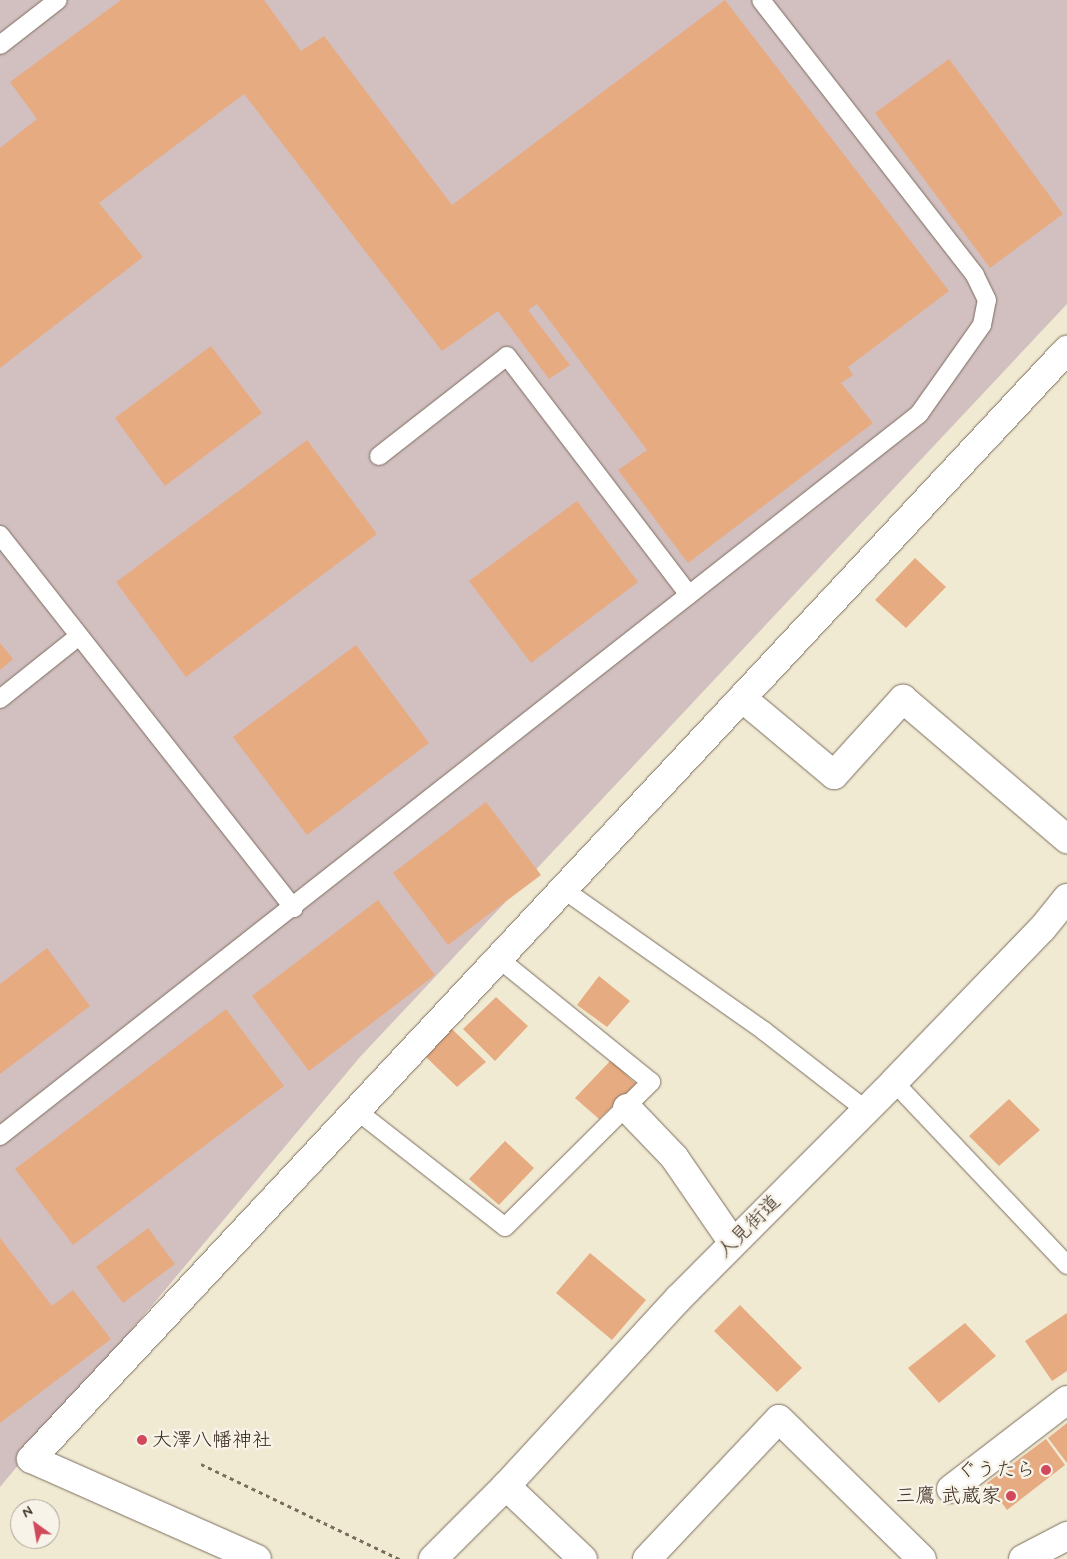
<!DOCTYPE html>
<html>
<head>
<meta charset="utf-8">
<style>
	body { margin:0 }
	#map { position:relative; width:1067px; height:1559px; overflow:hidden; background:#f1ead3; font-family:Mynerve,"Klee One",sans-serif }
	div>[style] { position:absolute }
	.industrial>* { inset:0; background:#d2bfc0 }
	.building>* { inset:0; background:#e7ab82 }
	.path>* { height:3px; margin-top:-1.5px; transform-origin:0; background:repeating-linear-gradient(90deg,#7b6d5d 0 4px,transparent 0 8px) }
	.roads { filter:drop-shadow(0 0 1px #7b6d5d) drop-shadow(0 0 1px #7b6d5d) }
	.lane>* { height:18px; margin:-9px; padding:0 9px; transform-origin:9px; border-radius:9px; background:#fff }
	.street>* { height:28px; margin:-14px; padding:0 14px; transform-origin:14px; border-radius:14px; background:#fff }
	.secondary>* { height:28px; margin:-14px; padding:0 14px; transform-origin:14px; border-radius:14px; background:#fff }
	.primary>* { height:28px; margin:-14px; padding:0 14px; transform-origin:14px; border-radius:14px; background:#fff }
	.dots>* { width:14px; height:14px; translate:-50% -50%; box-sizing:border-box; border:2px solid #f7f3e8; border-radius:50% }
	span { translate:-50% -50%; white-space:nowrap; text-align:center; line-height:1.15; -webkit-text-stroke:5px #f7f3e8; paint-order:stroke }
	.street-label { font-size:20px; color:#3b2a1e }
	.poi-label { font-size:20px; color:#3b2a1e }
	.left { translate:0 -50%; text-align:left }
	.right { translate:-100% -50%; text-align:right }
	.north { position:absolute; left:10px; top:1499px; width:50px; height:50px; box-sizing:border-box; background:#f7f3e8; border:1px solid #aca397; border-radius:50%; rotate:328deg; font-size:14px; font-weight:700; line-height:20px; text-align:center; color:#3b2a1e }
	.north::after { content:''; display:block; margin:auto; width:18px; height:22px; background:#d1495b; clip-path:polygon(50% 0,100% 100%,50% 72%,0 100%) }
</style>
</head>
<body>
<div id="map">
	<div class="industrial">
		<div style="clip-path:polygon(0 0,1067px 0,1067px 304px,360px 1057px,0 1487px)"></div>
	</div>
	<div class="building">
		<div style="clip-path:polygon(121px 0,264px 0,301px 51px,324px 36px,452px 205px,725px 0,949px 291px,848px 367px,853px 375px,841px 383px,873px 423px,688px 563px,618px 470px,647px 450px,537px 304px,528px 310px,570px 365px,549px 379px,498px 311px,442px 351px,244px 94px,99px 203px,143px 257px,0 368px,0 148px,37px 119px,10px 82px)"></div>
		<div style="clip-path:polygon(949px 59px,1063px 214px,990px 268px,875px 113px)"></div>
		<div style="clip-path:polygon(211px 346px,262px 413px,165px 486px,115px 418px)"></div>
		<div style="clip-path:polygon(307px 440px,377px 534px,186px 677px,116px 582px)"></div>
		<div style="clip-path:polygon(577px 501px,638px 582px,531px 663px,469px 581px)"></div>
		<div style="clip-path:polygon(915px 558px,946px 587px,906px 628px,875px 600px)"></div>
		<div style="clip-path:polygon(0 643px,13px 659px,0 670px)"></div>
		<div style="clip-path:polygon(356px 645px,429px 743px,307px 835px,233px 737px)"></div>
		<div style="clip-path:polygon(486px 802px,541px 875px,448px 945px,393px 873px)"></div>
		<div style="clip-path:polygon(378px 900px,435px 975px,309px 1071px,252px 996px)"></div>
		<div style="clip-path:polygon(47px 948px,90px 1006px,0 1074px,0 984px)"></div>
		<div style="clip-path:polygon(599px 976px,630px 1001px,607px 1027px,577px 1005px)"></div>
		<div style="clip-path:polygon(496px 997px,528px 1026px,495px 1061px,463px 1029px)"></div>
		<div style="clip-path:polygon(226px 1009px,284px 1086px,73px 1245px,15px 1169px)"></div>
		<div style="clip-path:polygon(452px 1029px,486px 1062px,457px 1087px,426px 1057px)"></div>
		<div style="clip-path:polygon(611px 1060px,636px 1084px,599px 1119px,575px 1098px)"></div>
		<div style="clip-path:polygon(1009px 1099px,1040px 1130px,999px 1166px,969px 1136px)"></div>
		<div style="clip-path:polygon(505px 1141px,534px 1168px,499px 1205px,469px 1179px)"></div>
		<div style="clip-path:polygon(148px 1228px,175px 1264px,123px 1303px,96px 1267px)"></div>
		<div style="clip-path:polygon(0 1238px,52px 1306px,73px 1290px,111px 1339px,0 1423px)"></div>
		<div style="clip-path:polygon(590px 1253px,646px 1300px,612px 1340px,556px 1293px)"></div>
		<div style="clip-path:polygon(740px 1305px,802px 1368px,777px 1392px,714px 1331px)"></div>
		<div style="clip-path:polygon(1067px 1313px,1067px 1371px,1052px 1381px,1025px 1341px)"></div>
		<div style="clip-path:polygon(965px 1323px,996px 1356px,939px 1403px,908px 1368px)"></div>
		<div style="clip-path:polygon(1067px 1423px,1067px 1463px,1048px 1438px)"></div>
		<div style="clip-path:polygon(1046px 1439px,1065px 1465px,1007px 1510px,987px 1483px)"></div>
	</div>
	<div class="path">
		<div style="left:201px;top:1464px;width:220px;rotate:25.6deg"></div>
	</div>
	<div class="roads">
		<div class="lane">
			<div style="left:0;top:45px;width:73px;rotate:-37.8deg"></div>
			<div style="left:379px;top:456px;width:162px;rotate:-38deg"></div>
			<div style="left:507px;top:356px;width:300px;rotate:52.7deg"></div>
			<div style="left:0;top:535px;width:475px;rotate:51.8deg"></div>
			<div style="left:0;top:699px;width:101px;rotate:-38.6deg"></div>
			<div style="left:563px;top:889px;width:246px;rotate:35.2deg"></div>
			<div style="left:764px;top:1031px;width:129px;rotate:37.8deg"></div>
			<div style="left:894px;top:1082px;width:252px;rotate:46.6deg"></div>
			<div style="left:356px;top:1110px;width:189px;rotate:38.1deg"></div>
			<div style="left:505px;top:1227px;width:206px;rotate:-44.8deg"></div>
			<div style="left:651px;top:1082px;width:197px;rotate:-141deg"></div>
			<div style="left:0;top:1136px;width:1169px;rotate:-38.15deg"></div>
			<div style="left:919px;top:414px;width:109px;rotate:-54.7deg"></div>
			<div style="left:982px;top:325px;width:25px;rotate:-79deg"></div>
			<div style="left:987px;top:300px;width:28px;rotate:-116deg"></div>
			<div style="left:975px;top:275px;width:348px;rotate:-127.9deg"></div>
		</div>
		<div class="street">
			<div style="left:742px;top:698px;width:120px;rotate:39.9deg"></div>
			<div style="left:834px;top:775px;width:103px;rotate:-47.8deg"></div>
			<div style="left:903px;top:699px;width:216px;rotate:40.5deg"></div>
			<div style="left:627px;top:1108px;width:68px;rotate:46.2deg"></div>
			<div style="left:674px;top:1157px;width:104px;rotate:55.5deg"></div>
			<div style="left:506px;top:1486px;width:106px;rotate:43.5deg"></div>
			<div style="left:951px;top:1489px;width:146px;rotate:-37.5deg"></div>
			<div style="left:257px;top:1559px;width:247px;rotate:-156.1deg"></div>
			<div style="left:31px;top:1459px;width:1518px;rotate:-46.95deg"></div>
			<div style="left:647px;top:1559px;width:192px;rotate:-46.7deg"></div>
			<div style="left:779px;top:1419px;width:200px;rotate:44.4deg"></div>
		</div>
		<div class="secondary">
			<div style="left:433px;top:1559px;width:103px;rotate:-45deg"></div>
			<div style="left:506px;top:1486px;width:255px;rotate:-47.4deg"></div>
			<div style="left:679px;top:1298px;width:305px;rotate:-45.1deg"></div>
			<div style="left:894px;top:1082px;width:213px;rotate:-46deg"></div>
			<div style="left:1042px;top:929px;width:40px;rotate:-51deg"></div>
		</div>
		<div class="primary">
			<div style="left:1023px;top:1559px;width:50px;rotate:-27.6deg"></div>
		</div>
	</div>
	<div class="dots">
		<div style="left:142px;top:1440px;background:#d1495b"></div>
		<div style="left:1046px;top:1470px;background:#d1495b"></div>
		<div style="left:1011px;top:1496px;background:#d1495b"></div>
	</div>
	<div class="street-label">
		<span style="left:749px;top:1227px;rotate:-45deg">人見街道</span>
	</div>
	<div class="poi-label">
		<span class="left" style="left:152px;top:1440px">大澤八幡神社</span>
		<span class="right" style="left:1036px;top:1470px">ぐうたら</span>
		<span class="right" style="left:1001px;top:1496px">三鷹 武蔵家</span>
	</div>
	<div class="north">N</div>
</div>
</body>
</html>
